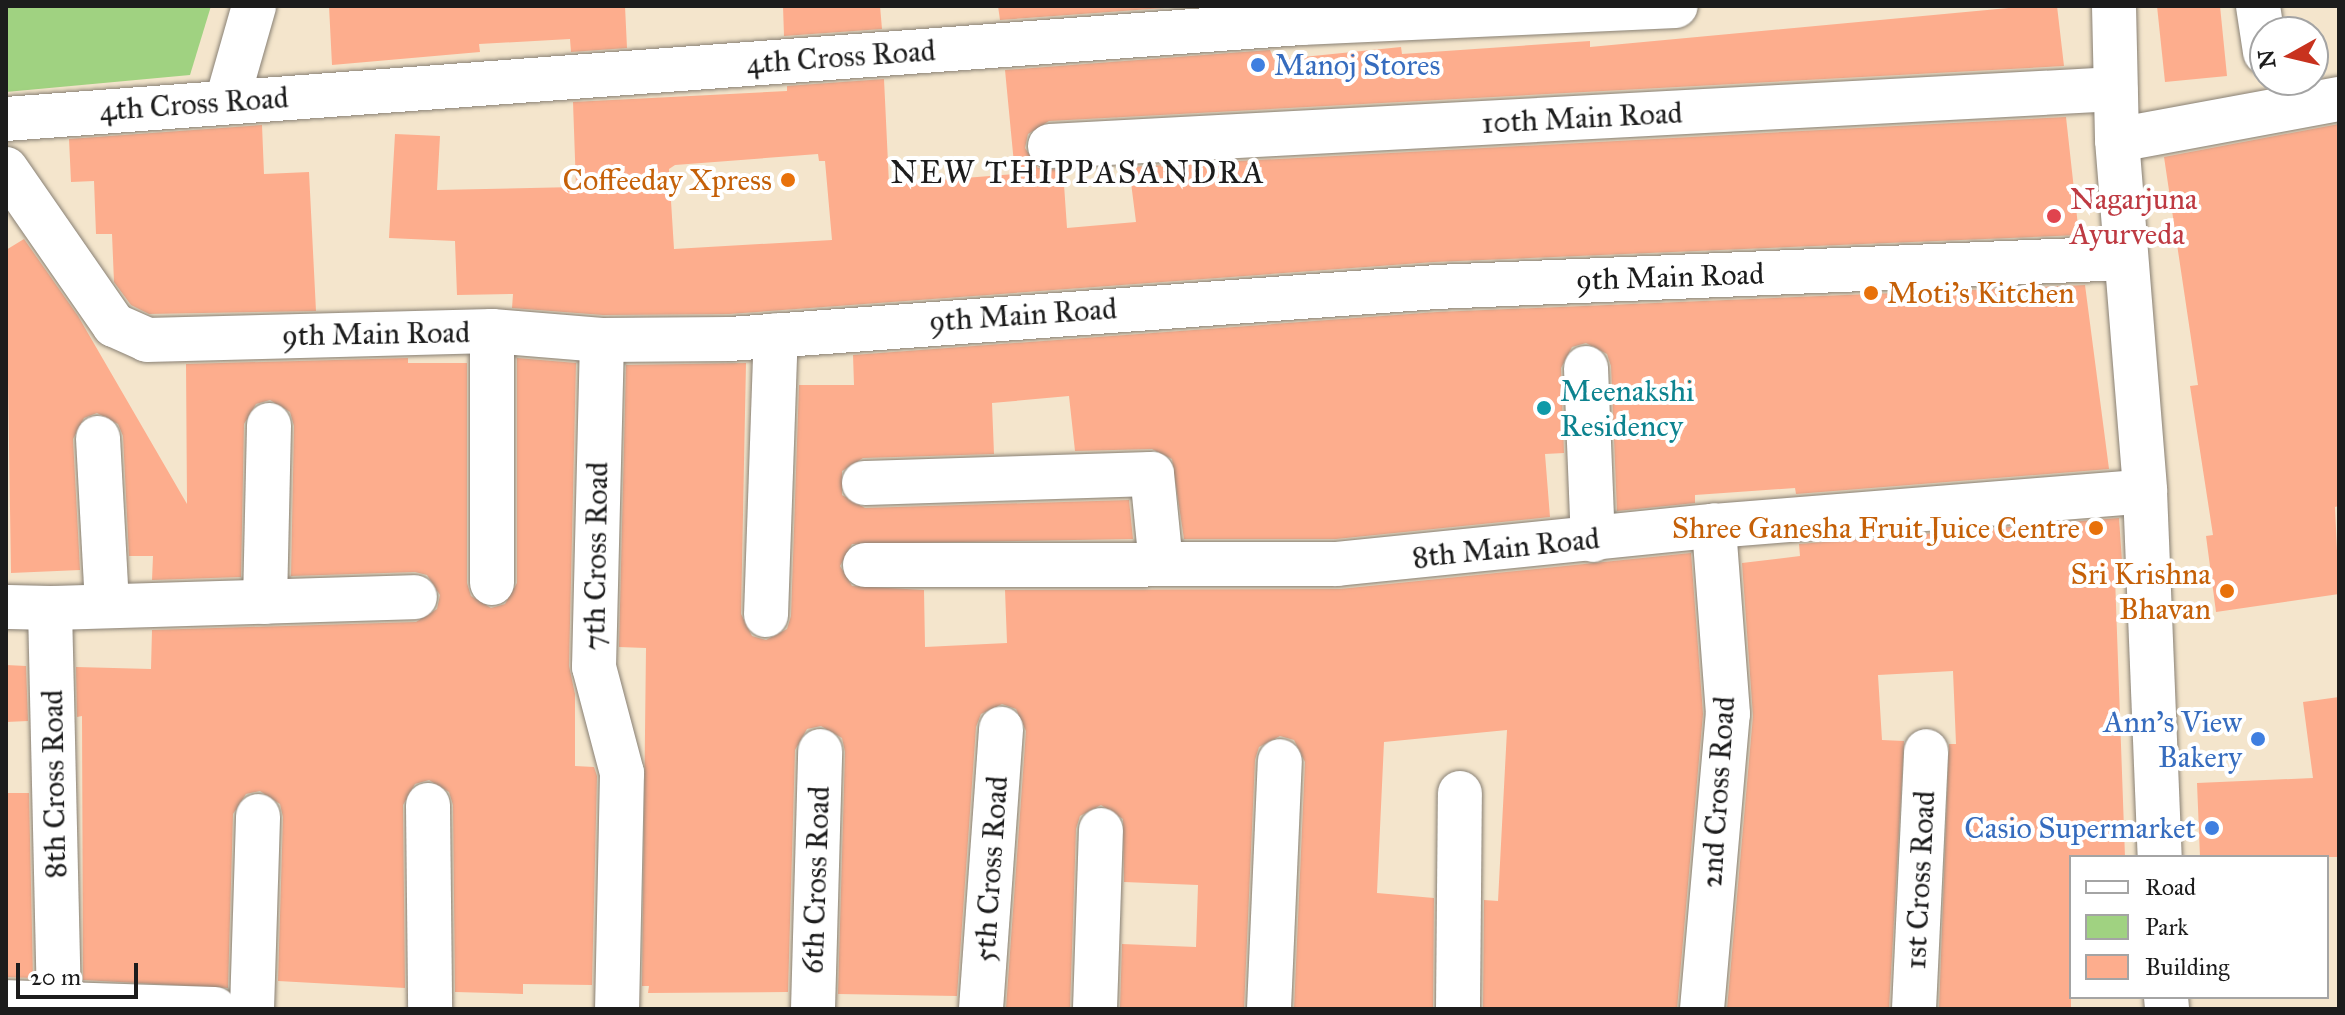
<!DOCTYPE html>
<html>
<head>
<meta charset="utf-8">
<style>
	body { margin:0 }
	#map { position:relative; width:2345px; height:1015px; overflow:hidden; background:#f4e5cc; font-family:"IM FELL Great Primer",serif }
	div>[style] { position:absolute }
	.green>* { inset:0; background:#a0d281 }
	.building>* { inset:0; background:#fdad8d }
	.roads { filter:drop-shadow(0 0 2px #888074) drop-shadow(0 0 2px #888074) }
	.minor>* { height:44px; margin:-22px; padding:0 22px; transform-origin:22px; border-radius:22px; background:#fff }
	.dots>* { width:22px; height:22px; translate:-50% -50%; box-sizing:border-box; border:4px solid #fff; border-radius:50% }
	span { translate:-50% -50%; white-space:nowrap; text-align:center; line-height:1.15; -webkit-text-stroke:8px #fff; paint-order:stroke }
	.street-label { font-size:30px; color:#1c1c1c }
	.shop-label { font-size:30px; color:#366cbe }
	.left { translate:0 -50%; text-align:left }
	.right { translate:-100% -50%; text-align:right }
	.food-label { font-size:30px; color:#c56008 }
	.health-label { font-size:30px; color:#be3a42 }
	.culture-label { font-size:30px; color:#0d838f }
	.neighbourhood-label { font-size:32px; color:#1c1c1c; letter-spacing:2px }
	.frame { position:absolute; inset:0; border:8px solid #1c1c1c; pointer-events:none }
	.legend { position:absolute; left:2069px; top:855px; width:260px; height:144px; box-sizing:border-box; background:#fff; border:2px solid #a4a4a4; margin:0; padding:10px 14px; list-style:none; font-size:24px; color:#1c1c1c }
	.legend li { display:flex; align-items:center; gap:16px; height:40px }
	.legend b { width:40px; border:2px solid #a4a4a4 }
	.north { position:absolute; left:2249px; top:16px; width:80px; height:80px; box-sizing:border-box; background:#fff; border:2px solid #a4a4a4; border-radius:50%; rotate:262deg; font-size:22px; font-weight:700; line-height:32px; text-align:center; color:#1c1c1c }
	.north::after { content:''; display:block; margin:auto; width:28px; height:36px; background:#c8321e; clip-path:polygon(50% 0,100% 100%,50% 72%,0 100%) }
	.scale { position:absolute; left:16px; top:963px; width:122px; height:36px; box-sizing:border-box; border:4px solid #1c1c1c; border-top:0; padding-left:10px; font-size:24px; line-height:28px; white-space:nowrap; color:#1c1c1c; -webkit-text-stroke:6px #fff; paint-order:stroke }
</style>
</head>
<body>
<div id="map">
	<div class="green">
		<div style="clip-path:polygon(6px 6px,211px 6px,190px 75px,6px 92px)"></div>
	</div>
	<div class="building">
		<div style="clip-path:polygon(329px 6px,625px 6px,627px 48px,571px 52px,570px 39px,479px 44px,480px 52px,332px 65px)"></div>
		<div style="clip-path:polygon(783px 6px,880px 6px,882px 29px,784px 36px)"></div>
		<div style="clip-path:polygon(998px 6px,1192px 6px,1000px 20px)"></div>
		<div style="clip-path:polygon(evenodd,2030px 6px,2057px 6px,2064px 66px,1049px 121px,1028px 134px,1025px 148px,1038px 168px,1063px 170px,1067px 228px,1136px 222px,1129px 167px,2066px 117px,2079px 235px,1434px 262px,729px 314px,603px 315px,512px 308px,513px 294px,457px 295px,455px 241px,389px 238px,395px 134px,440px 136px,437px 190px,576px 187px,573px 102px,787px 91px,787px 86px,884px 79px,889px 184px,1015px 174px,1005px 70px,1270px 50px,1274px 60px,1401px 47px,1402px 54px,1590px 41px,1590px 47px,2030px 6px,818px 154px,819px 161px,825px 161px,832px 240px,674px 249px,669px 169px,675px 165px,818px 154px)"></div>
		<div style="clip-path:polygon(2157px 6px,2220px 6px,2227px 76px,2165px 82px)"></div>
		<div style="clip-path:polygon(2339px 124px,2339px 506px,2335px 507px,2339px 594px,2216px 612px,2206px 536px,2213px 535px,2190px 386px,2198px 385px,2164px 157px)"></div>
		<div style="clip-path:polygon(262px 125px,264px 174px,309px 172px,316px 311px,149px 314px,131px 305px,114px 282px,112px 234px,96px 234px,94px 181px,71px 182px,69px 139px)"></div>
		<div style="clip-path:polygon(24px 239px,78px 316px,187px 504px,186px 364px,408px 358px,408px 363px,467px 363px,467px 583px,471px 596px,491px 608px,505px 604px,517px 583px,517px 358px,576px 363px,569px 666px,575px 694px,575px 766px,594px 767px,597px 776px,592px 985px,523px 984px,523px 994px,455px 992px,453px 805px,449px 792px,429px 780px,415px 784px,403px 805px,405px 988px,278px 981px,283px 817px,280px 804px,260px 791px,246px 794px,233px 814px,228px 988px,83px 980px,82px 716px,77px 717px,76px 667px,151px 669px,152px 630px,416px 622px,437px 609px,440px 595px,427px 575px,415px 572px,291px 576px,294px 426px,290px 412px,270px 400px,256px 404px,244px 424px,241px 577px,152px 580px,153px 556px,129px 556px,123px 436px,118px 424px,97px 413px,84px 418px,73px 439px,80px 570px,11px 573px,6px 250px)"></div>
		<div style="clip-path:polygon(2085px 285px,2109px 469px,1796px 494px,1795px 488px,1695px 495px,1695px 503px,1617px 511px,1611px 366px,1607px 354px,1586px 343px,1572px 347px,1561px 368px,1564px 453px,1545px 454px,1550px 517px,1336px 539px,1184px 539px,1172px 459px,1152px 449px,1075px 451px,1069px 396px,992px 403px,994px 454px,863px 458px,842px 471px,842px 495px,865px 508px,1129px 500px,1133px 539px,852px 544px,840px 566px,852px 586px,924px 590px,925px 647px,1007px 643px,1005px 590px,1340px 589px,1691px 553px,1703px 714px,1677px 1009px,1483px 1009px,1484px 900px,1498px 901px,1507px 730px,1384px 742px,1377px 893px,1434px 898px,1433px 1009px,1294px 1009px,1305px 762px,1294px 740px,1280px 736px,1259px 747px,1255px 760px,1244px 1009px,1120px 1007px,1122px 944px,1196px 947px,1198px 885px,1124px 882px,1123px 819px,1101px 805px,1080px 816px,1076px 829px,1070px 1009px,1006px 1008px,1026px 731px,1016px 709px,1002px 704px,981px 714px,976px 727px,957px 996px,838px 994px,845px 752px,842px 738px,821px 726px,807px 729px,795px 750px,788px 992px,648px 993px,649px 986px,642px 986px,646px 648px,619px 647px,626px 365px,746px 363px,741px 614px,752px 636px,766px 640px,787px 629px,791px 616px,799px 385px,854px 385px,853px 355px,1437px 312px)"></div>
		<div style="clip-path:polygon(2119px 518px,2123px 576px,2115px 577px,2125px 857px,2071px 857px,2071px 1009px,1939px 1009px,1949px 744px,1956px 744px,1953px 671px,1878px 675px,1882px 740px,1904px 741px,1889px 1009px,1727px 1009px,1753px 716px,1742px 563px,1800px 556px,1799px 544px)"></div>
		<div style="clip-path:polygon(6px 665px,26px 666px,28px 721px,6px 722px)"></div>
		<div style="clip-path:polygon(2339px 697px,2339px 857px,2200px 857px,2197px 783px,2313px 778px,2303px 702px)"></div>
		<div style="clip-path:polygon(6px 793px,29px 793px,33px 978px,6px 977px)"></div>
	</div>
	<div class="roads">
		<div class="minor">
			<div style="left:2114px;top:6px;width:134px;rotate:88.7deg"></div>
			<div style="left:2117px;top:140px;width:352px;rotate:85.4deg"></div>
			<div style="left:2145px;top:491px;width:366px;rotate:87.7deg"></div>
			<div style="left:2258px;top:6px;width:47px;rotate:81.3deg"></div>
			<div style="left:227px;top:101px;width:99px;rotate:-74.1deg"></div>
			<div style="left:6px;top:119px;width:1299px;rotate:-4.24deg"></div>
			<div style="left:1301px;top:23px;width:375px;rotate:-2.6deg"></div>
			<div style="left:2117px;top:140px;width:226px;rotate:-10.5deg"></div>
			<div style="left:1050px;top:146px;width:1067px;rotate:-3.06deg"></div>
			<div style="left:6px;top:169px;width:190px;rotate:55.3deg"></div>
			<div style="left:114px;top:325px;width:36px;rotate:24deg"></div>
			<div style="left:147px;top:340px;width:345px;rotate:-1.5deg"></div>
			<div style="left:492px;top:331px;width:110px;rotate:4.7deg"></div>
			<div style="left:602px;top:340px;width:128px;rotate:-0.4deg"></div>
			<div style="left:730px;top:339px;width:708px;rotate:-4.21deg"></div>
			<div style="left:1436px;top:287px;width:690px;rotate:-2.41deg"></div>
			<div style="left:602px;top:340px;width:327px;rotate:91.4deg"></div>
			<div style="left:594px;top:667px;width:110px;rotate:75.2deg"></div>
			<div style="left:622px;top:773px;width:236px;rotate:91.2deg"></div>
			<div style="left:1586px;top:368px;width:172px;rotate:87.7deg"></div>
			<div style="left:98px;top:438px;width:168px;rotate:86.9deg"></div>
			<div style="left:864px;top:483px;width:288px;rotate:-1.8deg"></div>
			<div style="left:1152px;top:474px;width:90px;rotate:84.3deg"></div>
			<div style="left:865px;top:565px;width:472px;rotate:-0.1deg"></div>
			<div style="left:1337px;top:564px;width:379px;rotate:-5.8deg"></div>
			<div style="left:1714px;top:526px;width:432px;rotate:-4.6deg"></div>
			<div style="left:492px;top:583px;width:252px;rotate:-90deg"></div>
			<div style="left:265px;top:602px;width:177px;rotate:-88.7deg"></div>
			<div style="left:6px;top:607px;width:44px;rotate:1.3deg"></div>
			<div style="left:50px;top:608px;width:396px;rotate:88.7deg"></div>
			<div style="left:50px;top:608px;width:365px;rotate:-1.7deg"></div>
			<div style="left:766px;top:615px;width:280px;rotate:-88deg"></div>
			<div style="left:428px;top:805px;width:204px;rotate:89.4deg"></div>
			<div style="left:2166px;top:997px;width:12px;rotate:85deg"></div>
			<div style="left:6px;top:1002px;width:209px;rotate:1.9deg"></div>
			<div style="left:252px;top:1009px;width:193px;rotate:-88.2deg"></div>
			<div style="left:813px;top:1009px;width:258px;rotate:-88.4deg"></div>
			<div style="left:981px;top:1009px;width:281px;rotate:-85.9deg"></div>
			<div style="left:1095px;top:1009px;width:179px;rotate:-88.1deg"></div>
			<div style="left:1269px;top:1009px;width:248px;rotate:-87.5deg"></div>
			<div style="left:1458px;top:1009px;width:216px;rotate:-89.5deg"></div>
			<div style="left:1702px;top:1009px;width:296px;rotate:-85deg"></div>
			<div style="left:1728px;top:714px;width:189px;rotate:-94.3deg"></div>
			<div style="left:1914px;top:1009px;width:258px;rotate:-87.3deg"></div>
		</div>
	</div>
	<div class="dots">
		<div style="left:1258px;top:65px;background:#3f7fe0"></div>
		<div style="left:788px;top:180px;background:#e8710a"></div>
		<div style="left:2054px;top:216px;background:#e0444e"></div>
		<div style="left:1871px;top:293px;background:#e8710a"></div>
		<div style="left:1544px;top:408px;background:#0f9aa8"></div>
		<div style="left:2096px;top:528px;background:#e8710a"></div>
		<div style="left:2227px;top:591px;background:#e8710a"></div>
		<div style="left:2258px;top:739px;background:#3f7fe0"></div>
		<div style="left:2212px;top:828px;background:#3f7fe0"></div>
	</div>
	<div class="street-label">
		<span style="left:841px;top:57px;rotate:-4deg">4th Cross Road</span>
		<span style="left:194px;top:104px;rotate:-4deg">4th Cross Road</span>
		<span style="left:1582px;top:118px;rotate:-3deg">10th Main Road</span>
		<span style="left:1670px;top:277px;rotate:-2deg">9th Main Road</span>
		<span style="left:1023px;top:315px;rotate:-4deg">9th Main Road</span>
		<span style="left:376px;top:334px;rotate:-1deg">9th Main Road</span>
		<span style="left:1506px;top:548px;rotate:-6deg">8th Main Road</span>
		<span style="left:596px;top:556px;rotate:-89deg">7th Cross Road</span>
		<span style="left:54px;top:784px;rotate:-91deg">8th Cross Road</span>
		<span style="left:1718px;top:792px;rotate:-86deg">2nd Cross Road</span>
		<span style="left:991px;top:869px;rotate:-86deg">5th Cross Road</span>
		<span style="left:816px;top:880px;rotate:-88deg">6th Cross Road</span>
		<span style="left:1920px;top:880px;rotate:-87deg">1st Cross Road</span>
	</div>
	<div class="shop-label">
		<span class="left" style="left:1274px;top:65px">Manoj Stores</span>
		<span class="right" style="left:2242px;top:739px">Ann's View<br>Bakery</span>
		<span class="right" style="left:2196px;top:828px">Casio Supermarket</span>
	</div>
	<div class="food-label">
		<span class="right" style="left:772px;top:180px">Coffeeday Xpress</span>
		<span class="left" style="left:1887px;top:293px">Moti's Kitchen</span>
		<span class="right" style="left:2080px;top:528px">Shree Ganesha Fruit Juice Centre</span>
		<span class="right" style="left:2211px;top:591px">Sri Krishna<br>Bhavan</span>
	</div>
	<div class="health-label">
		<span class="left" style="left:2070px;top:216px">Nagarjuna<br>Ayurveda</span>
	</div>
	<div class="culture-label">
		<span class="left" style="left:1560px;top:408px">Meenakshi<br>Residency</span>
	</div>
	<div class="neighbourhood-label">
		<span style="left:1078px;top:173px">NEW THIPPASANDRA</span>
	</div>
	<div class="frame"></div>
	<ul class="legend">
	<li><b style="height:10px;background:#fff"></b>Road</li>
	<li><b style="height:22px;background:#a0d281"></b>Park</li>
	<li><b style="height:22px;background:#fdad8d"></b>Building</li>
	</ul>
	<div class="north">N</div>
	<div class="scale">20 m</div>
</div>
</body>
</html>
